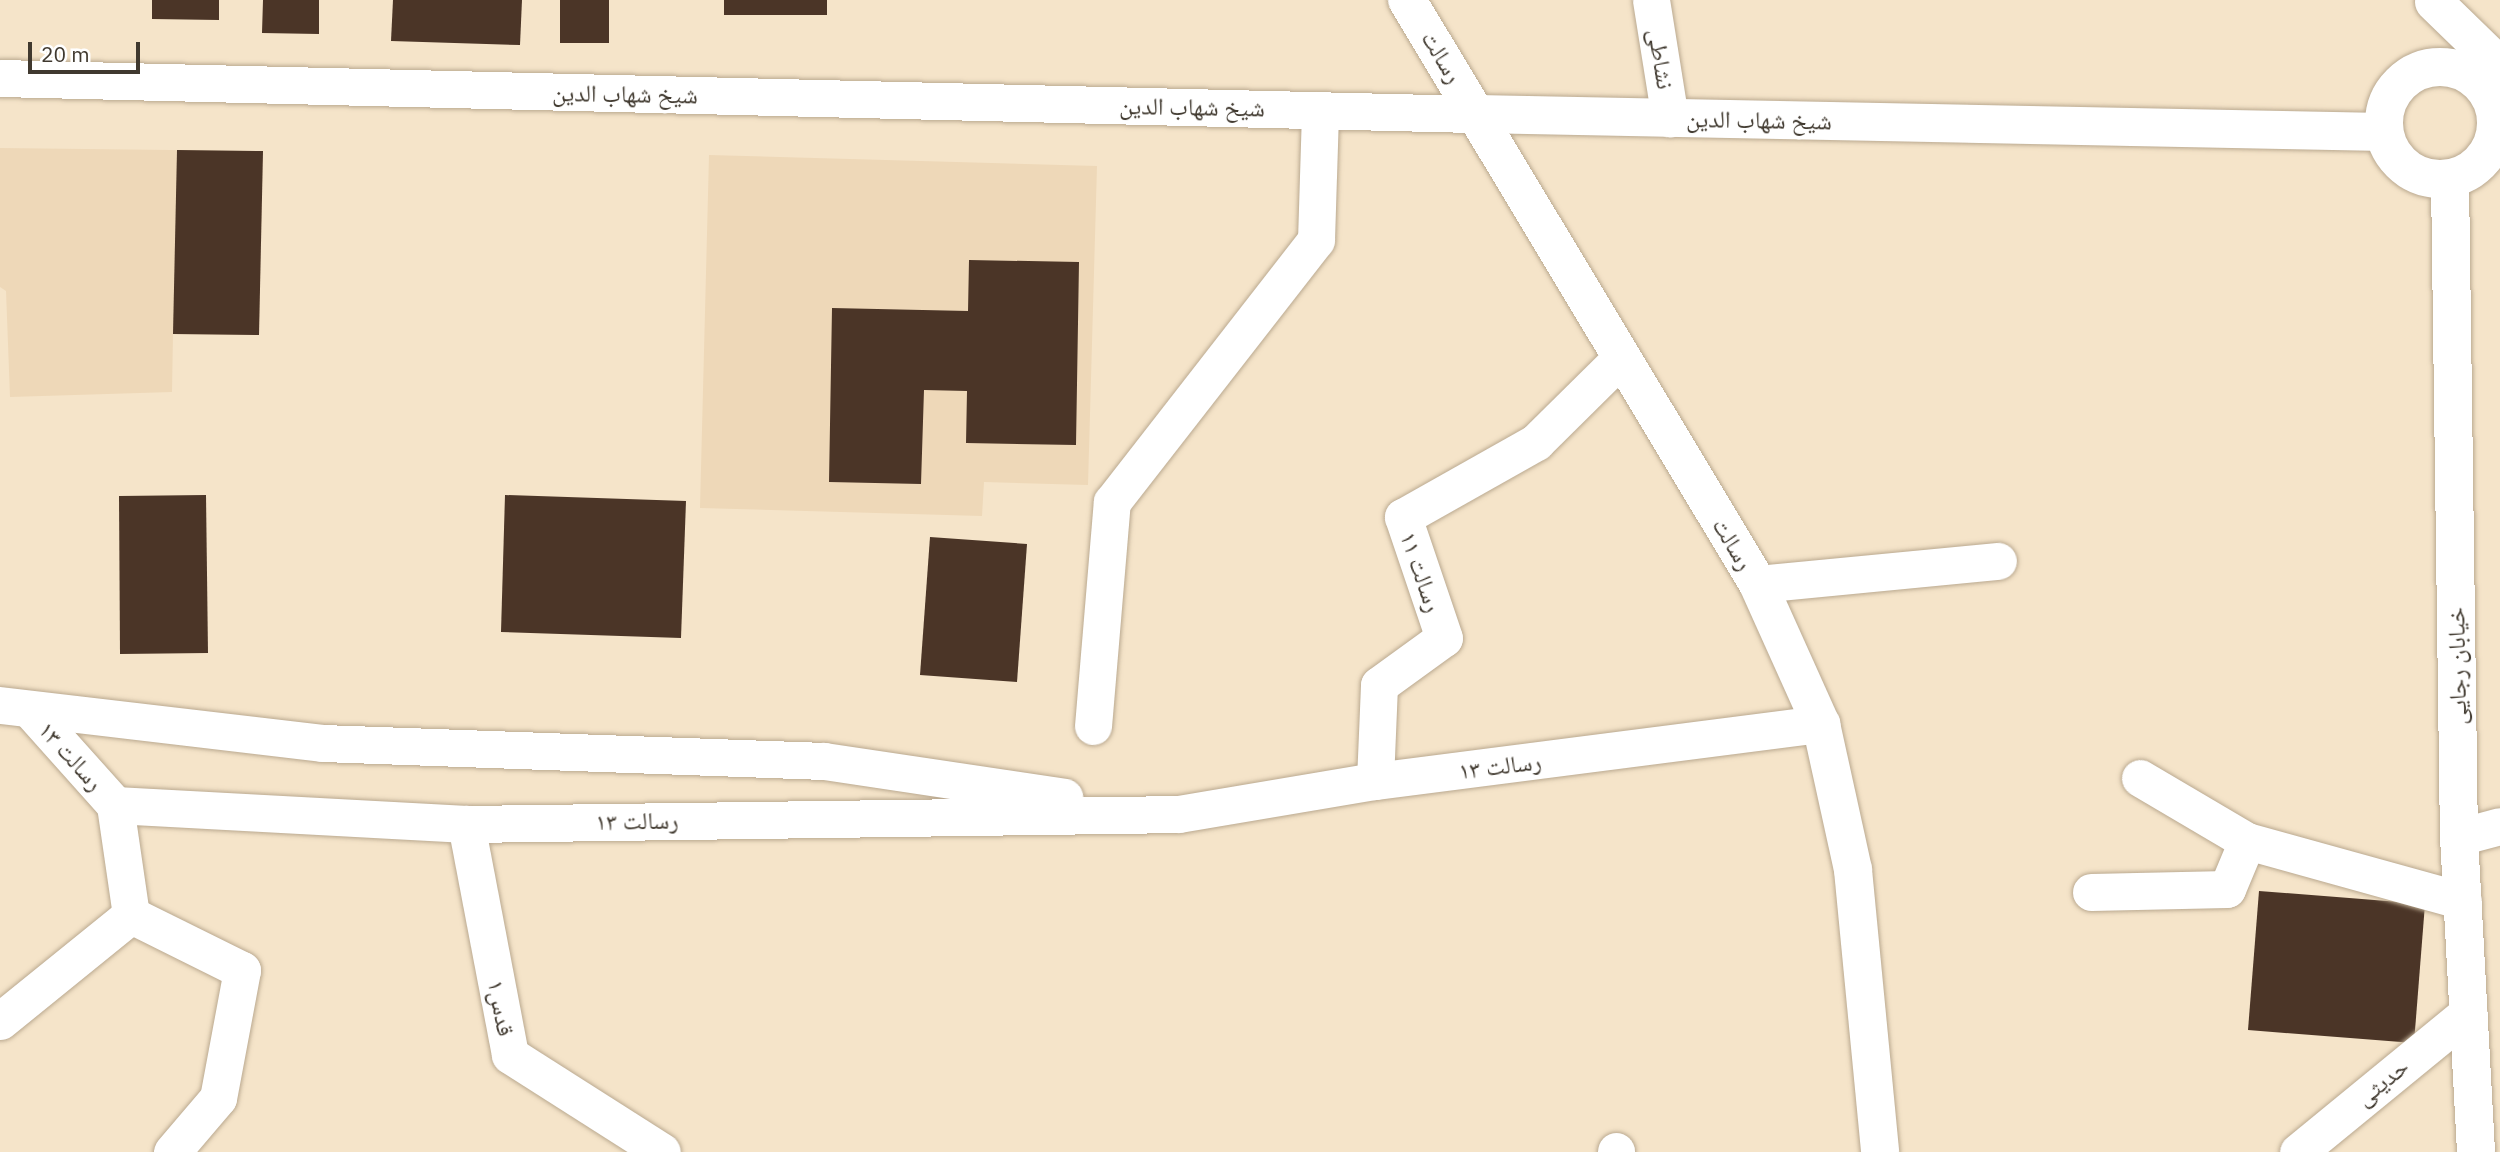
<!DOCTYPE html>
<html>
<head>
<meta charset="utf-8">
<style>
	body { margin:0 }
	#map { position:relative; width:2500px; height:1152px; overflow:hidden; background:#f5e4c9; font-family:"IBM Plex Sans","Noto Naskh Arabic",sans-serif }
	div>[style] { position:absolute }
	.built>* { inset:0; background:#eed8b8 }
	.building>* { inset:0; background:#4b3527 }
	.roads { filter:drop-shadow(0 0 2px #baa990) drop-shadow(0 0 2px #baa990) }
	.minor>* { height:37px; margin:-18.5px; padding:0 18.5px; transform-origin:18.5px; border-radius:18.5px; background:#fff }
	.tertiary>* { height:38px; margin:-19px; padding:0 19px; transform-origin:19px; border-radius:19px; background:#fff }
	.secondary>* { height:38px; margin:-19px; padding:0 19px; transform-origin:19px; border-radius:19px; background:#fff }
	.primary>* { height:38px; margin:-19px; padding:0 19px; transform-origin:19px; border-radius:19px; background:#fff }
	.primary>.ring { margin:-19px; padding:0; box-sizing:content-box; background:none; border:38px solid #fff; border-radius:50% }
	span { translate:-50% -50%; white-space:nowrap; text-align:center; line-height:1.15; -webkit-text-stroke:7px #fff; paint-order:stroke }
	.street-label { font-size:24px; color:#40392f }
	.scale { position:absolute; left:28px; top:42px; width:112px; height:32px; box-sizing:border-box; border:4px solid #40392f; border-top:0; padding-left:9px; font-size:21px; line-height:24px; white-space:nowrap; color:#40392f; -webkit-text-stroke:5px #fff; paint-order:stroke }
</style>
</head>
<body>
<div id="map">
	<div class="built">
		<div style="clip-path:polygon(0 148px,263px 151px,259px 335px,173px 334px,172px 392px,10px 397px,6px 291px,0 287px)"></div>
		<div style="clip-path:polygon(709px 155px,1097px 166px,1088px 485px,984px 482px,982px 516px,700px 508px)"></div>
	</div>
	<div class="building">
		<div style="clip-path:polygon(152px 0,219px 0,219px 20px,152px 19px)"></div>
		<div style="clip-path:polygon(263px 0,319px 0,319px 34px,262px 33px)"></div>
		<div style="clip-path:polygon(393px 0,522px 0,520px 45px,391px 41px)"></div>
		<div style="clip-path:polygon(560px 0,609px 0,609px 43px,560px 43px)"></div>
		<div style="clip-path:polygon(724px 0,827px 0,827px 15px,724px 15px)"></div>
		<div style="clip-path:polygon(177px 150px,263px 151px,259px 335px,173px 334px)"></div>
		<div style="clip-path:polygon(969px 260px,1079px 262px,1076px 445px,966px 443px,967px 391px,924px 390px,921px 484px,829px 482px,832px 308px,968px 311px)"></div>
		<div style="clip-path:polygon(206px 495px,208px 653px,120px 654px,119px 496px)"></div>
		<div style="clip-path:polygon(505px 495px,686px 501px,681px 638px,501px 632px)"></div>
		<div style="clip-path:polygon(930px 537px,1027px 544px,1017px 682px,920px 675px)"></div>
		<div style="clip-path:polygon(2259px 891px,2425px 904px,2414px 1043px,2248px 1030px)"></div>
	</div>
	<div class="roads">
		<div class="minor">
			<div style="left:1651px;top:0;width:120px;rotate:80.9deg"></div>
			<div style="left:0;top:78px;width:1477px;rotate:1.4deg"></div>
			<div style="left:1758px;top:584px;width:241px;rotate:-5.5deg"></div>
			<div style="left:0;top:705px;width:324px;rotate:6.7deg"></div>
			<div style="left:322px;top:743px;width:502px;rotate:2.05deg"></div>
			<div style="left:824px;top:761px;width:243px;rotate:8.5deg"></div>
			<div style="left:31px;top:711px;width:126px;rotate:48.2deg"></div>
			<div style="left:115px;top:805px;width:352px;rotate:3.1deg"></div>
			<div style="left:466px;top:824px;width:713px;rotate:-0.8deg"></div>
			<div style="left:1179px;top:814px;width:199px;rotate:-9.6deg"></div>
			<div style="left:1375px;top:781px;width:450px;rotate:-7.3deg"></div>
			<div style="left:1093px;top:726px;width:225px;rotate:-85.2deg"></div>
			<div style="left:1112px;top:502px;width:332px;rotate:-52.1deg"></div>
			<div style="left:1316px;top:240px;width:130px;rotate:-88.2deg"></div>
			<div style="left:2140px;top:778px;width:124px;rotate:30.5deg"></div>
			<div style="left:2247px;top:841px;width:224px;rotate:15.5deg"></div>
			<div style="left:1375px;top:781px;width:96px;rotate:-87.6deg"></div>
			<div style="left:1379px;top:685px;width:80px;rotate:-35.9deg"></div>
			<div style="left:1444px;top:638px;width:128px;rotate:-108.7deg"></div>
			<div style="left:1403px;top:517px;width:153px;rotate:-29.4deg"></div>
			<div style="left:1536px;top:442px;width:120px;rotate:-44.7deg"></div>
			<div style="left:466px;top:824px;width:235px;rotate:79.2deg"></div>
			<div style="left:510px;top:1055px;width:180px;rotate:32.5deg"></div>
			<div style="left:2459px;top:837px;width:42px;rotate:-15deg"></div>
			<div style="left:2091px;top:892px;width:136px;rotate:-1.3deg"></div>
			<div style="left:2227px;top:889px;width:52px;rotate:-67.4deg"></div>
			<div style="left:131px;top:915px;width:124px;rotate:26.4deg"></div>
			<div style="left:242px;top:970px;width:130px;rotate:100.6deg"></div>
			<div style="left:218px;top:1098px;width:71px;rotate:130.4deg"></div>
			<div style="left:0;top:1021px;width:169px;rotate:-39deg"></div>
			<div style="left:131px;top:915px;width:111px;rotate:-98.3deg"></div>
			<div style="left:1616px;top:1151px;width:1px;rotate:90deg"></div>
			<div style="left:2298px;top:1152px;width:220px;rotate:-39.3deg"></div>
		</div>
		<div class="tertiary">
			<div style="left:1477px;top:114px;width:907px;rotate:1.14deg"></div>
			<div style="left:2496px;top:125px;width:4px"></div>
		</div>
		<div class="secondary">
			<div style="left:1407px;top:0;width:681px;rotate:58.99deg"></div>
			<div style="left:1758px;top:584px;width:154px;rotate:65.8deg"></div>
			<div style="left:1821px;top:724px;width:149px;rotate:77.6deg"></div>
			<div style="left:1853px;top:870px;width:283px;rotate:84.5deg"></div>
		</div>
		<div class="primary">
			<div style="left:2434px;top:2px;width:92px;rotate:44.1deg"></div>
			<div class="ring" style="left:2384px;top:67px;width:74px;height:74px"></div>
			<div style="left:2450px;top:179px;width:658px;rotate:89.22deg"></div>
			<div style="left:2459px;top:837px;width:315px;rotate:86.9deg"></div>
		</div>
	</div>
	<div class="street-label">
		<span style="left:1442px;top:57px;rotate:59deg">رسالت</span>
		<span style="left:1661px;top:59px;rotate:81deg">نشاطی</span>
		<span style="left:625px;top:94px;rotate:1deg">شیخ شهاب الدین</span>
		<span style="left:1192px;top:107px;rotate:1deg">شیخ شهاب الدین</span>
		<span style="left:1759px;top:120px;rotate:1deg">شیخ شهاب الدین</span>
		<span style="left:1733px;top:544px;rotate:59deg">رسالت</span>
		<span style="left:1421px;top:572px;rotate:71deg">رسالت ۱۱</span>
		<span style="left:2457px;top:666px;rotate:-91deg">خیابان رجایی</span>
		<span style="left:71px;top:756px;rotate:48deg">رسالت ۱۳</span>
		<span style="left:1500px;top:766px;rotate:-7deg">رسالت ۱۳</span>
		<span style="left:637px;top:821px;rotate:-1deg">رسالت ۱۳</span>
		<span style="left:501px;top:1008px;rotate:79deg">قدس۱</span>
		<span style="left:2382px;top:1082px;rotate:-39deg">حدیثی</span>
	</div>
	<div class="scale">20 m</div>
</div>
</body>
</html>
